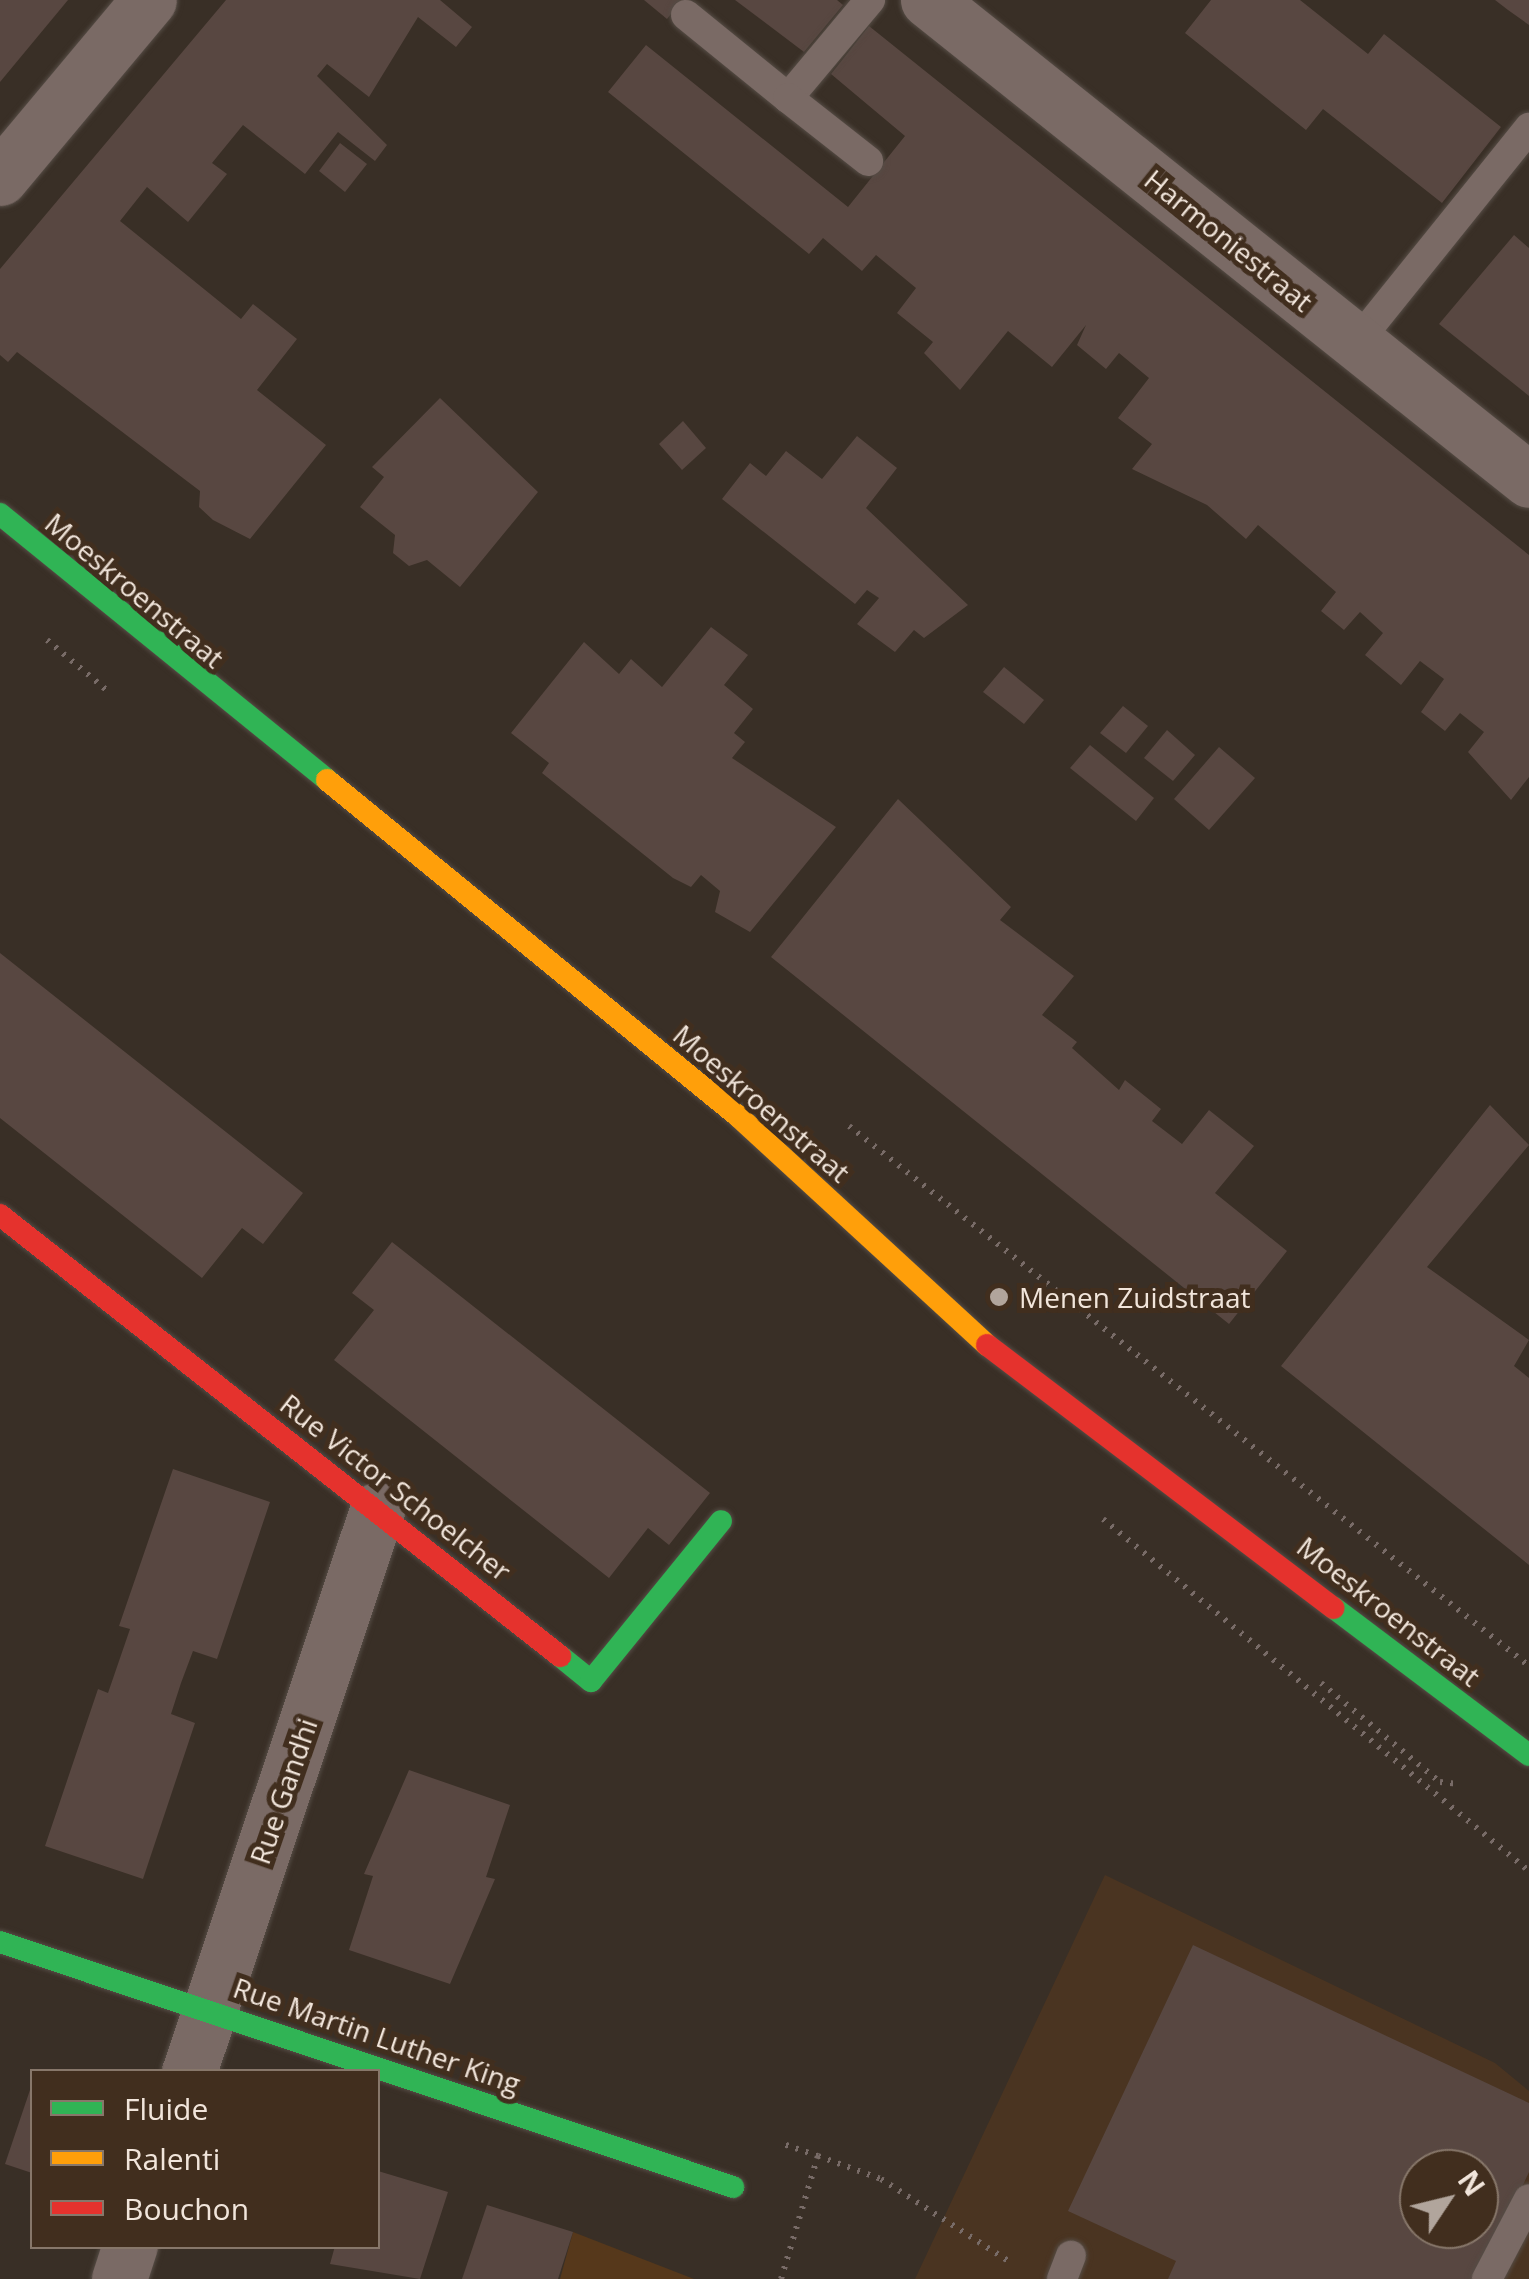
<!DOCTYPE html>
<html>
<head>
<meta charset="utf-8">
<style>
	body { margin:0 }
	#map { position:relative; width:1529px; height:2279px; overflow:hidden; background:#392f26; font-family:"Open Sans",sans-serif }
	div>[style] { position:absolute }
	.built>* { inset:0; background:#4a3421 }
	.green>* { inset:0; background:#56381b }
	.building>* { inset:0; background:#584741 }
	.path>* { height:6px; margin-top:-3px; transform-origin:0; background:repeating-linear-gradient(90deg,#786b67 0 2.5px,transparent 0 10.5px) }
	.roads { filter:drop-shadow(0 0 2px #554c45) drop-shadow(0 0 2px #554c45) }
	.lane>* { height:30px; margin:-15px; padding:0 15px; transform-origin:15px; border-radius:15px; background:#7a6a65 }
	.street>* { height:55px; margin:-27.5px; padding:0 27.5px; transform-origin:27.5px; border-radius:27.5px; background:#7a6a65 }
	.fast>* { height:22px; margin:-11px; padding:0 11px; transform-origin:11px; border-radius:11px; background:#30b455 }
	.slow>* { height:22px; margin:-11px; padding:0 11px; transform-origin:11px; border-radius:11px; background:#ff9f0a }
	.jam>* { height:22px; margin:-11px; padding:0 11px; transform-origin:11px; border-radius:11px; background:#e5322d }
	.dots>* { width:28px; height:28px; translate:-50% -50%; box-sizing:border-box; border:5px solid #412e1e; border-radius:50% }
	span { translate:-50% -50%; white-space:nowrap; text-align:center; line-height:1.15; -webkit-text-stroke:10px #412e1e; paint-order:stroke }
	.street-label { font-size:28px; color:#f1e5db }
	.poi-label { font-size:28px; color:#f1e5db }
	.left { translate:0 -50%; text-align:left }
	.legend { position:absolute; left:30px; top:2069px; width:350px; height:180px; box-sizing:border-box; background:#412e1e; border:2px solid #87776a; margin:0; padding:12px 18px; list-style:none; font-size:30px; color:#f1e5db }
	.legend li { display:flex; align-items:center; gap:20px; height:50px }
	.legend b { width:50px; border:2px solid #87776a }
	.north { position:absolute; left:1399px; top:2149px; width:100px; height:100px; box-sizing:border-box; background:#412e1e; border:2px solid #87776a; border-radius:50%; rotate:55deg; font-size:28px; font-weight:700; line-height:40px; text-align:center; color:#f1e5db }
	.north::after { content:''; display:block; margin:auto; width:35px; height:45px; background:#b1a59c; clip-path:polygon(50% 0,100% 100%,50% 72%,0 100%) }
</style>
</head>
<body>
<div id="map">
	<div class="built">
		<div style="clip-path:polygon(evenodd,1105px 1875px,1495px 2063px,1529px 2091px,1529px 2279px,915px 2279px,1105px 1875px,1419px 2169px,1479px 2169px,1479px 2229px,1419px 2229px,1419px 2169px)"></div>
	</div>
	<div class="green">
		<div style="clip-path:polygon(573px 2232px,694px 2279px,560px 2279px)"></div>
	</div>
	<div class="building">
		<div style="clip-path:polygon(0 0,68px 0,0 82px)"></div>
		<div style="clip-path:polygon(226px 0,440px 0,472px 27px,456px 47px,418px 17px,369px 97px,327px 64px,317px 76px,387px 145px,375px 161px,338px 132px,305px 174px,243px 125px,212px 163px,227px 174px,188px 222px,147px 187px,120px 221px,241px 319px,253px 304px,297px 339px,257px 390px,326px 445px,250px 539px,213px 520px,199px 507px,200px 491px,17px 352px,8px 362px,0 355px,0 269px)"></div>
		<div style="clip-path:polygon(644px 0,682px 0,667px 19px)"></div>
		<div style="clip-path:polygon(735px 0,837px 0,843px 5px,804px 52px)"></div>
		<div style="clip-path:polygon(1211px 0,1300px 0,1368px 54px,1384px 34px,1501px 127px,1442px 203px,1323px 109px,1306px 130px,1185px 33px)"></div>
		<div style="clip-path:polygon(1495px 0,1529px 0,1529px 25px,1508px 10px)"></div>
		<div style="clip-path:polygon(869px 26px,1529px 555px,1529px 777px,1511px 800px,1468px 752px,1484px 732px,1460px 713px,1445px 731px,1421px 712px,1444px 679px,1420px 661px,1401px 685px,1365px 655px,1383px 633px,1360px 612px,1344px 630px,1321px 611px,1336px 592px,1258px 525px,1246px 539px,1207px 505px,1132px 469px,1152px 444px,1118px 418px,1149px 378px,1119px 353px,1106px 369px,1077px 345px,1086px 325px,1052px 367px,1008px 331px,960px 390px,924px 353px,933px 342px,897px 313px,916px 288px,876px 255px,862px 271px,823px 238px,809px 254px,608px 92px,646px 45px,848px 207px,905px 136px,831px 74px)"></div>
		<div style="clip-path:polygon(340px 143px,367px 164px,345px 192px,319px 171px)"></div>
		<div style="clip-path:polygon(1514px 235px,1529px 248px,1529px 396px,1439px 324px)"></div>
		<div style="clip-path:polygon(440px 398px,538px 492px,460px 587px,427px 560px,409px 566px,393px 553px,395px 535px,360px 507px,384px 477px,372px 467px)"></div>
		<div style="clip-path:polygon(683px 421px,706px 448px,682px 470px,659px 444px)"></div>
		<div style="clip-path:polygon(857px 436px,897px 468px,866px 508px,968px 605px,924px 638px,914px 630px,895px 652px,857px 624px,879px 598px,867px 590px,855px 604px,722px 499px,750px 463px,766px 476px,786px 451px,822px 479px)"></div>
		<div style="clip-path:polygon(711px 627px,748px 655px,724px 685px,753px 709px,734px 733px,745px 742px,732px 758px,836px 827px,750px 932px,715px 912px,720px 891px,701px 875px,691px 887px,673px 878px,542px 773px,549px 763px,511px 733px,584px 642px,619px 674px,631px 659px,662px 687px)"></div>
		<div style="clip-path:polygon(1004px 667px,1044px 700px,1024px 724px,983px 692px)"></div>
		<div style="clip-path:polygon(1123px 706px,1148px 726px,1126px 753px,1100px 733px)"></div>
		<div style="clip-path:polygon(1167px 730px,1195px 755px,1173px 781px,1144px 758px)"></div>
		<div style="clip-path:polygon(1090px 745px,1154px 798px,1136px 821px,1070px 768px)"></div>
		<div style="clip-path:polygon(1219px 747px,1255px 778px,1209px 830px,1174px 799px)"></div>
		<div style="clip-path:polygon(898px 799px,1011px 907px,1000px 920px,1074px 976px,1042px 1015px,1077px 1042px,1072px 1048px,1119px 1090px,1125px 1080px,1161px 1109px,1152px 1121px,1182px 1144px,1209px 1110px,1254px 1146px,1215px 1193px,1287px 1251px,1229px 1324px,771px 957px)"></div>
		<div style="clip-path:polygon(0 953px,303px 1193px,263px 1244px,242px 1228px,202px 1278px,0 1118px)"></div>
		<div style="clip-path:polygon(1490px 1105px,1529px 1145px,1427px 1267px,1529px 1340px,1514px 1366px,1529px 1378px,1529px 1565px,1281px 1366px)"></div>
		<div style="clip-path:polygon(392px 1242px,710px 1493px,669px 1545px,648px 1528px,609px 1578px,334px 1360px,374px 1310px,352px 1293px)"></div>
		<div style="clip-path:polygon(173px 1469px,270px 1502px,217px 1659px,193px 1651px,181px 1683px,171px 1714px,195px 1723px,143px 1879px,45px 1846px,98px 1689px,108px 1693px,130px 1629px,119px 1626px)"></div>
		<div style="clip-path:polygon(409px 1770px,510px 1805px,486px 1877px,495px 1879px,450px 1984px,349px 1950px,373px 1876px,364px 1874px)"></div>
		<div style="clip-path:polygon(evenodd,1193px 1945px,1529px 2103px,1529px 2172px,1479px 2279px,1168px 2279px,1176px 2261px,1068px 2211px,1193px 1945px,1419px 2169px,1479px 2169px,1479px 2229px,1419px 2229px,1419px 2169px)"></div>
		<div style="clip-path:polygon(32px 2084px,32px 2173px,5px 2164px)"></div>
		<div style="clip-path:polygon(378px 2171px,448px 2192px,420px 2279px,330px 2264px,335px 2246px,378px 2246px)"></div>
		<div style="clip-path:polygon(487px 2205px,573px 2232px,558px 2279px,462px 2279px)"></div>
	</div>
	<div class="path">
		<div style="left:47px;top:640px;width:82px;rotate:40.1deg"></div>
		<div style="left:849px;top:1126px;width:868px;rotate:38.45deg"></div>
		<div style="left:1103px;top:1519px;width:553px;rotate:39.57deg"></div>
		<div style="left:1321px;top:1683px;width:155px;rotate:39.8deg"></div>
		<div style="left:1440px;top:1782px;width:18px;rotate:6deg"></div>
		<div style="left:818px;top:2156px;width:67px;rotate:20.1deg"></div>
		<div style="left:881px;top:2179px;width:157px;rotate:32.8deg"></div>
		<div style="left:781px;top:2279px;width:128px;rotate:-73.3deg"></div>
		<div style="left:818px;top:2156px;width:37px;rotate:-161deg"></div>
	</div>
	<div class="roads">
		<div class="lane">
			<div style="left:686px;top:15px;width:132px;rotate:39.1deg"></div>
			<div style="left:788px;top:98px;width:128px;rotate:-50.1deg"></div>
			<div style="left:788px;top:98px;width:102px;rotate:38.2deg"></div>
			<div style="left:1357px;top:342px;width:275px;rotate:-51.2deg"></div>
			<div style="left:1062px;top:2279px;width:25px;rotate:-69deg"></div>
			<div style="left:1487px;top:2279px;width:90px;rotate:-62.3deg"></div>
		</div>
		<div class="street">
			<div style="left:928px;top:0;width:769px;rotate:38.61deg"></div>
			<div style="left:0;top:178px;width:232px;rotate:-50.1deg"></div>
			<div style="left:189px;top:2072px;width:593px;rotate:-71.5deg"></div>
			<div style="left:119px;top:2279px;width:35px;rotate:-72deg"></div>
		</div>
		<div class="fast">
			<div style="left:0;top:514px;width:422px;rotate:39.1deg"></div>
			<div style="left:1334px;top:1608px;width:244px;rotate:37deg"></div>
			<div style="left:560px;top:1656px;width:40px;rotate:39deg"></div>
			<div style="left:591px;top:1681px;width:206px;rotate:-50.9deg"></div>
			<div style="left:0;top:1942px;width:773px;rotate:18.48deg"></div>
		</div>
		<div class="slow">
			<div style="left:327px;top:780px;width:531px;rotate:39.27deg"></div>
			<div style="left:738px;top:1116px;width:338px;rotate:42.6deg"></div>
		</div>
		<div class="jam">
			<div style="left:0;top:1215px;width:713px;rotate:38.22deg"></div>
			<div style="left:987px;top:1345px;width:435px;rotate:37.2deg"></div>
		</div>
	</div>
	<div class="dots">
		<div style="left:999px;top:1297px;background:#b1a59c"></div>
	</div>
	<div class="street-label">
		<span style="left:1229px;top:240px;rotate:39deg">Harmoniestraat</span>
		<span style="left:135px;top:590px;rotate:40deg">Moeskroenstraat</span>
		<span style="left:762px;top:1103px;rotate:41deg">Moeskroenstraat</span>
		<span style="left:396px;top:1487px;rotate:38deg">Rue Victor Schoelcher</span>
		<span style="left:1389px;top:1611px;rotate:38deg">Moeskroenstraat</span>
		<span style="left:283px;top:1791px;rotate:-71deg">Rue Gandhi</span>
		<span style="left:377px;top:2035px;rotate:19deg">Rue Martin Luther King</span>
	</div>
	<div class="poi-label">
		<span class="left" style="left:1019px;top:1297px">Menen Zuidstraat</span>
	</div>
	<ul class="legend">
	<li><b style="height:12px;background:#30b455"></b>Fluide</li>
	<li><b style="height:12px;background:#ff9f0a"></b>Ralenti</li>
	<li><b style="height:12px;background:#e5322d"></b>Bouchon</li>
	</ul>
	<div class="north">N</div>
</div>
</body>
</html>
